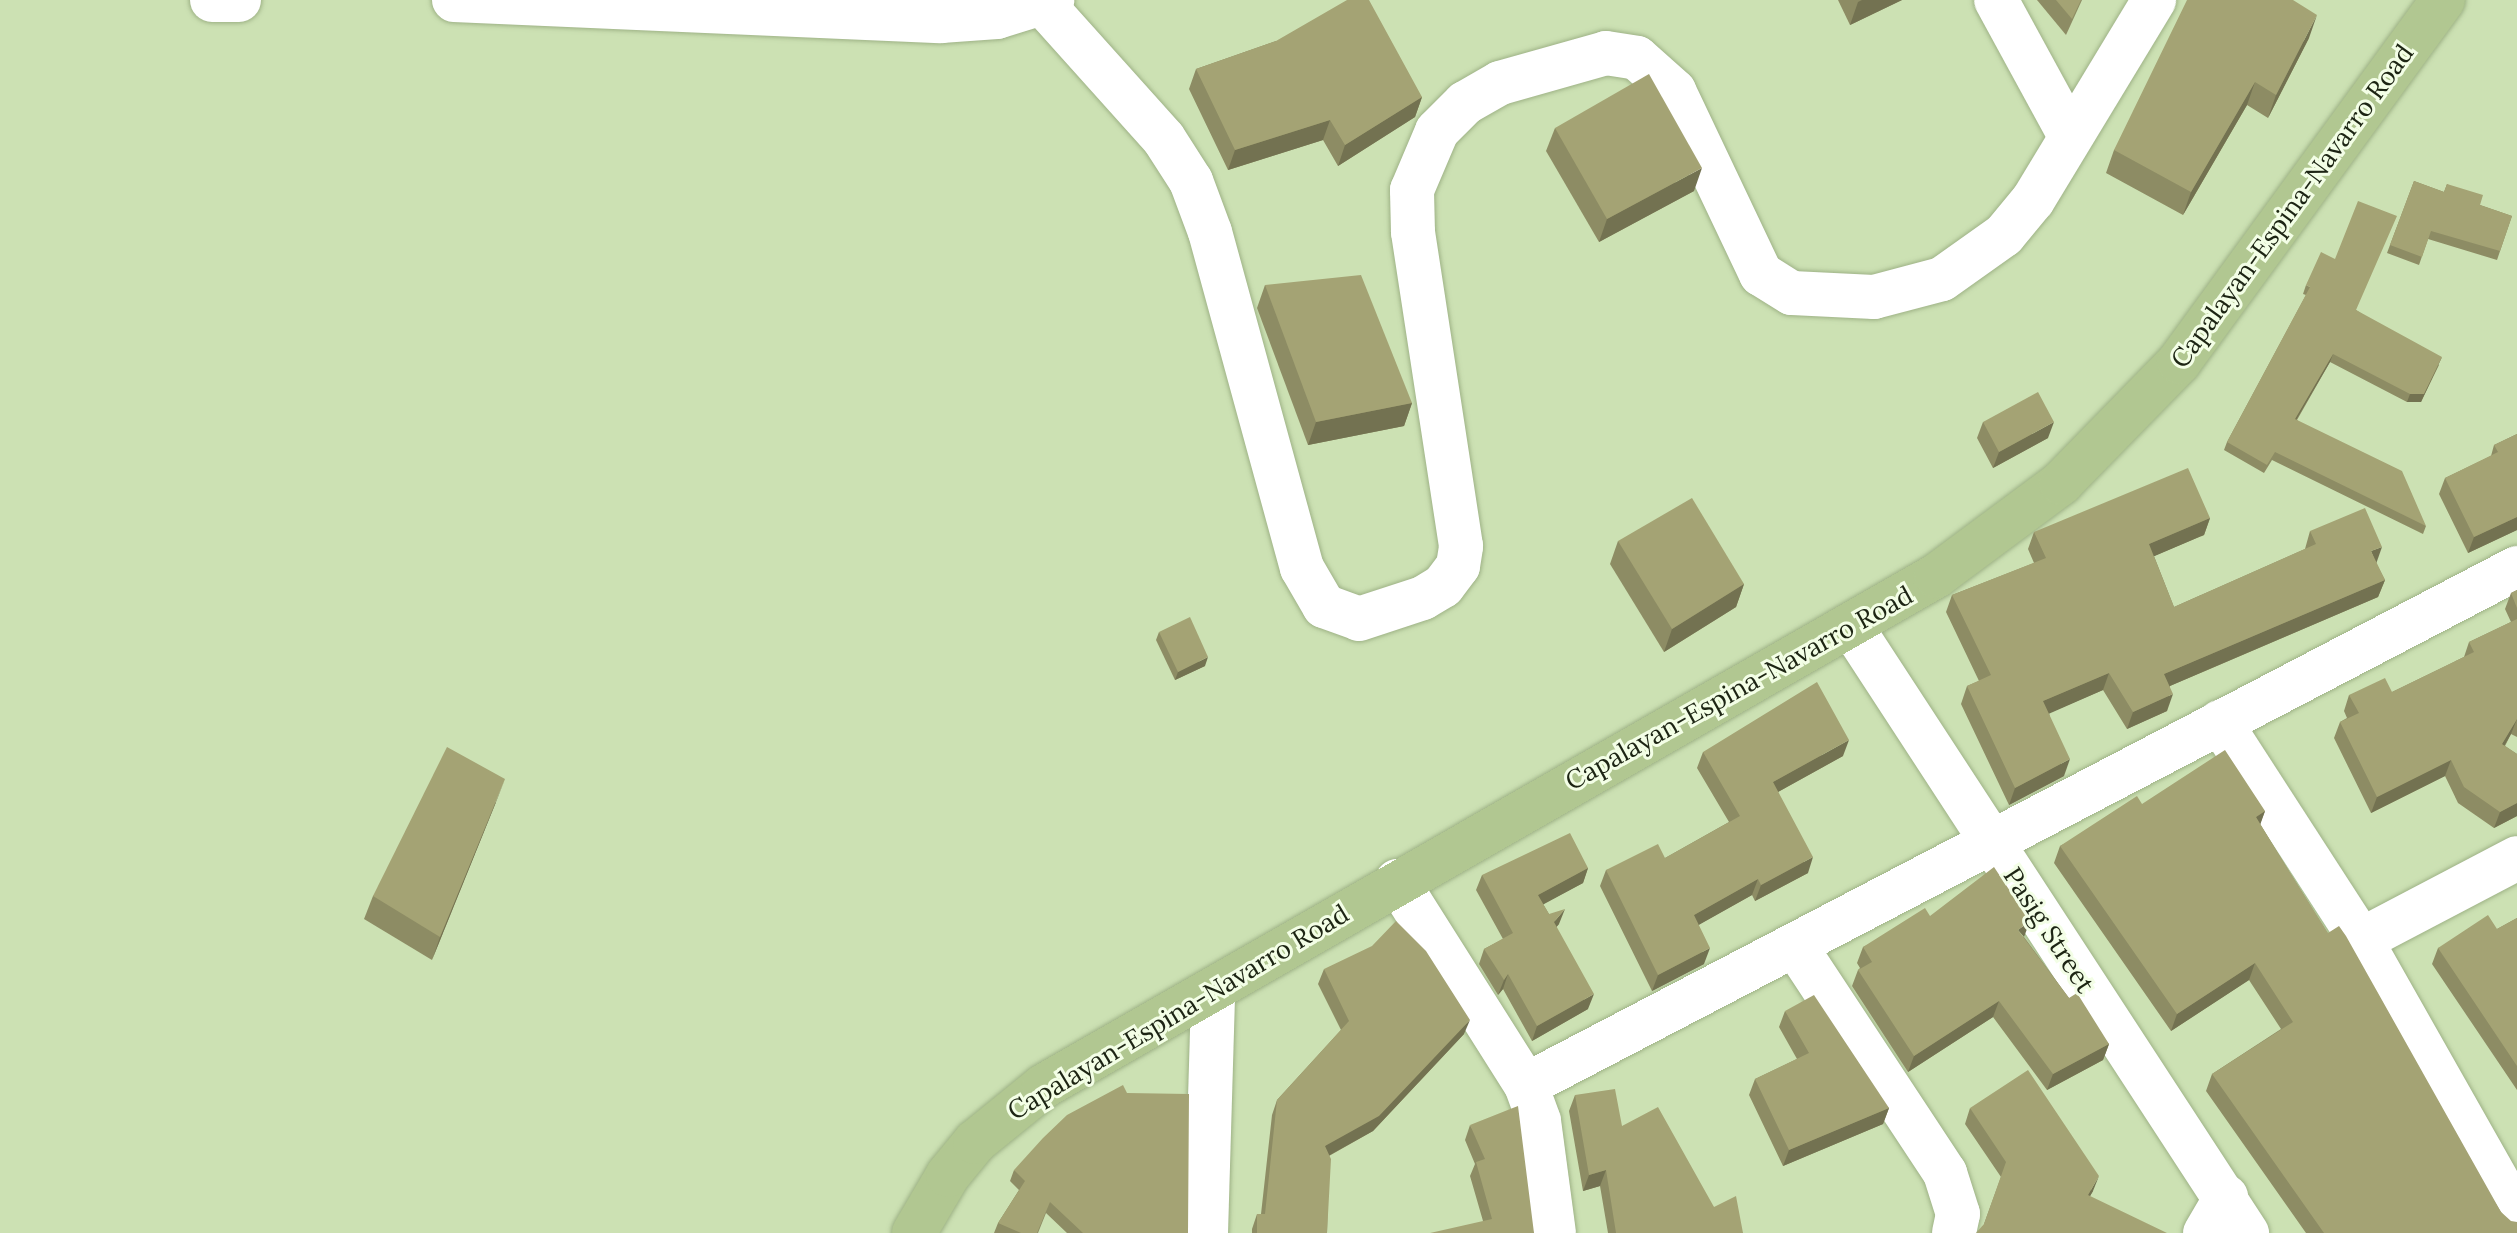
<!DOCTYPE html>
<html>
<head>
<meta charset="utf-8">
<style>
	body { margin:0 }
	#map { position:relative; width:2517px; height:1233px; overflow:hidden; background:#cce1b3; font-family:Lora,serif }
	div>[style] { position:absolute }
	.roads { filter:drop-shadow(0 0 2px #9eb286) drop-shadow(0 0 2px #9eb286) }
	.street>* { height:44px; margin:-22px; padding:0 22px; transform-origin:22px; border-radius:22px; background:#fff }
	.primary>* { height:44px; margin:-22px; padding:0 22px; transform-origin:22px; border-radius:22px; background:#b1c791 }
	.wall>* { inset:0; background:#8d8c64 }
	.shaded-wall>* { inset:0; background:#737251 }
	.building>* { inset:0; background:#a4a374 }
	span { translate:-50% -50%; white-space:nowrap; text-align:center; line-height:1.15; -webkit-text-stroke:6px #f3fee6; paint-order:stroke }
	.street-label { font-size:26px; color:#1c2413 }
</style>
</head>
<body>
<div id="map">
	<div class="roads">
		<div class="street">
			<div style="left:212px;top:0;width:27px"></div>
			<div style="left:454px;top:0;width:487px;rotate:2.5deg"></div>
			<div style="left:941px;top:21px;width:56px;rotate:-4.1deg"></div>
			<div style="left:997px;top:17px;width:58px;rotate:-17.2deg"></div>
			<div style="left:1996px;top:0;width:155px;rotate:61.4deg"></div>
			<div style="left:1043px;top:4px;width:181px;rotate:48.1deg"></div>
			<div style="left:1164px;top:139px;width:50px;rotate:57.3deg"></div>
			<div style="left:1191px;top:181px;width:54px;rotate:69.6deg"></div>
			<div style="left:1210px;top:232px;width:348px;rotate:74.7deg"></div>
			<div style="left:1302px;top:568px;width:44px;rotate:59.9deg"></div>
			<div style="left:1324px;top:606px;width:37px;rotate:20deg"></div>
			<div style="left:1359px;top:619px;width:67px;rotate:-18.2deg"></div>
			<div style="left:1423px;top:598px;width:23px;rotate:-31deg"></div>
			<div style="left:1443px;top:586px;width:25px;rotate:-53deg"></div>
			<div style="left:1458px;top:566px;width:20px;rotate:-81deg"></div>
			<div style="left:1461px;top:546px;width:318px;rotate:-98.7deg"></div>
			<div style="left:1413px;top:232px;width:42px;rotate:-91.4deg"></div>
			<div style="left:1412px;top:190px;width:64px;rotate:-67deg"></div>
			<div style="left:1437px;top:131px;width:40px;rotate:-45deg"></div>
			<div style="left:1465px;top:103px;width:40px;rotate:-29.7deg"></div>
			<div style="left:1500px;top:83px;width:110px;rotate:-15.8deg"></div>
			<div style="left:1606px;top:53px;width:31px;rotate:9deg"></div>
			<div style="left:1637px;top:58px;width:50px;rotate:41.7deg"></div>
			<div style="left:1674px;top:91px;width:203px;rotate:64.6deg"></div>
			<div style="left:1761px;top:274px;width:36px;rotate:32deg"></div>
			<div style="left:1792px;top:293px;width:82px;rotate:2.8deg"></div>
			<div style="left:1874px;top:297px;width:70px;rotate:-14.8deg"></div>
			<div style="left:1942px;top:279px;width:76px;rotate:-35.4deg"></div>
			<div style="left:2004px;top:235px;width:45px;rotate:-50.4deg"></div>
			<div style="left:2033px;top:200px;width:234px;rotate:-58.8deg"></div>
			<div style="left:1851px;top:626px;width:725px;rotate:56.88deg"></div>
			<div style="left:2220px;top:722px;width:260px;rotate:57.1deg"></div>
			<div style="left:2361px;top:940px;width:317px;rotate:60.5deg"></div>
			<div style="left:1397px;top:881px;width:241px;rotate:57.7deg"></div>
			<div style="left:1526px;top:1085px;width:38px;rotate:70deg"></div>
			<div style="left:1539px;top:1121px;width:113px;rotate:82.4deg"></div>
			<div style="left:2361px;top:940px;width:176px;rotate:-27.7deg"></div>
			<div style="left:1796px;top:947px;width:271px;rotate:56.6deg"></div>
			<div style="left:1945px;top:1173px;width:43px;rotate:72.4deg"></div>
			<div style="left:1958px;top:1214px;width:19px;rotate:102deg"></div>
			<div style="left:1526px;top:1085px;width:1118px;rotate:-27.55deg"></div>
			<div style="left:1206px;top:1233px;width:242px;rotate:-88.3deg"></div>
			<div style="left:2205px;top:1233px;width:42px;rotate:-59.7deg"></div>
		</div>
		<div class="primary">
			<div style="left:914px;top:1233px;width:67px;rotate:-59.6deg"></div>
			<div style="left:948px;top:1175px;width:43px;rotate:-50.7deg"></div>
			<div style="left:975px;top:1142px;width:89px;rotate:-39.1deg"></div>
			<div style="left:1044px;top:1086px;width:1028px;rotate:-29.76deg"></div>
			<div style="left:1936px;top:576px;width:156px;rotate:-36.6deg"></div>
			<div style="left:2061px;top:483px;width:169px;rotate:-45.7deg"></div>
			<div style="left:2179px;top:362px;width:448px;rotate:-53.9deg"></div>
		</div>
	</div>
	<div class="wall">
		<div style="clip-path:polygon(1838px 0,1902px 0,1850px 25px)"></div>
		<div style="clip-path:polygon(2037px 0,2082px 0,2066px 35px)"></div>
		<div style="clip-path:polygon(2309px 38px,2268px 118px,2247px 105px,2183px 215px,2106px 173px,2114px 150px)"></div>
		<div style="clip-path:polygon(1276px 41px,1422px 97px,1415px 117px,1338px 166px,1323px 140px,1228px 170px,1189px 89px,1196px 69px)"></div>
		<div style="clip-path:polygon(1555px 128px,1694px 191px,1599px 242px,1546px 151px)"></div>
		<div style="clip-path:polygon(2414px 181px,2444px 192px,2447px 184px,2480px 205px,2512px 216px,2497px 260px,2428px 239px,2419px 265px,2387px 253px)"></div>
		<div style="clip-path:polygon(1265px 285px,1412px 403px,1404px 426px,1308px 445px,1257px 308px)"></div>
		<div style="clip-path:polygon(2306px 285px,2356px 310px,2439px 365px,2421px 402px,2407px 402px,2330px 362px,2297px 420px,2426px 526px,2423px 534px,2272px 460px,2264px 473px,2224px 450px,2227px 442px,2306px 295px,2303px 294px)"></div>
		<div style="clip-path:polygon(1983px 422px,2048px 438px,1993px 468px,1977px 438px)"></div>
		<div style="clip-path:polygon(2517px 434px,2517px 530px,2468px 553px,2439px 494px,2445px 478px,2491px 456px,2494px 445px)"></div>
		<div style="clip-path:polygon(2210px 518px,2204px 535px,2154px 556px,2174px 607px,2305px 549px,2310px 531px,2376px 563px,2385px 580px,2378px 597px,2170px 686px,2167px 711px,2127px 729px,2103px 690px,2049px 713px,2064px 776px,2009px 805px,1961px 704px,1967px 686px,1979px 681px,1946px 612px,1952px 595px,2034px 563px,2028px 549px,2034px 532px)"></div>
		<div style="clip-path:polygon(1618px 541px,1744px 584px,1736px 607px,1664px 652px,1610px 564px)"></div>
		<div style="clip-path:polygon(2517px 590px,2517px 737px,2511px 734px,2505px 746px,2517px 754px,2517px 816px,2494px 828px,2458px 803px,2445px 776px,2371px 813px,2334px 738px,2340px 722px,2347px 718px,2344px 711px,2349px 695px,2392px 692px,2464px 657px,2469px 642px,2511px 622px,2505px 609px,2511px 593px)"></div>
		<div style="clip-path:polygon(1159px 632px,1205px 666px,1175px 680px,1156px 640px)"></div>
		<div style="clip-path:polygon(1703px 752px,1843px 756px,1778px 792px,1808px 873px,1755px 901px,1752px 895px,1698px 925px,1704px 964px,1652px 991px,1600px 886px,1606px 870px,1665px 858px,1729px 822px,1697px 768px)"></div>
		<div style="clip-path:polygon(496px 802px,432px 960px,364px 919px,373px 896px)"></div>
		<div style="clip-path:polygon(2142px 804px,2265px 811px,2260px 824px,2287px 868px,2501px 1212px,2517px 1233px,2306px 1233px,2206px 1091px,2212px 1074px,2281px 1029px,2249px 980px,2171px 1031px,2054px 863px,2060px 846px)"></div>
		<div style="clip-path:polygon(1588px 868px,1583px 883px,1543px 904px,1549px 914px,1559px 924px,1556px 927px,1588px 1009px,1532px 1041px,1503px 989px,1498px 995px,1479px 964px,1484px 949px,1503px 939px,1476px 890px,1482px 875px)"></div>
		<div style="clip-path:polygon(1930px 916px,2024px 937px,2069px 998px,2109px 1044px,2103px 1060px,2047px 1090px,1993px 1017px,1908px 1072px,1852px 986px,1858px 970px,1860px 968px,1857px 963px,1863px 947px)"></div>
		<div style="clip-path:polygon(2517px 918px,2517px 1090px,2432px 964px,2438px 948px,2497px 929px)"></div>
		<div style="clip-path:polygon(1324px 969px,1464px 1034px,1373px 1131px,1329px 1156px,1327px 1233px,1252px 1233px,1252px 1229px,1257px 1214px,1261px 1214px,1272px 1115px,1277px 1100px,1341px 1030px,1318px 984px)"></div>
		<div style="clip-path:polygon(1785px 1011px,1889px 1108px,1883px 1124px,1783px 1166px,1749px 1095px,1755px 1079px,1797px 1059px,1779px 1027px)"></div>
		<div style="clip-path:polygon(1575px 1095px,1622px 1126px,1743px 1233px,1608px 1233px,1600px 1186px,1583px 1191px,1569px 1111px)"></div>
		<div style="clip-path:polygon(1970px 1108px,2093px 1191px,2090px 1196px,1984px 1224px,2001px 1177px,1965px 1124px)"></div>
		<div style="clip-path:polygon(1470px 1125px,1534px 1233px,1483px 1221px,1470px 1176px,1475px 1164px,1465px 1140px)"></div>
		<div style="clip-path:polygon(1014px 1170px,1188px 1233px,1067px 1233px,1046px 1213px,1038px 1233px,994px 1233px,998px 1223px,1019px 1190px,1010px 1181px)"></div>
	</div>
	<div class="shaded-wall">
		<div style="clip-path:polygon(1862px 0,1902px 0,1850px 25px,1858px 2px)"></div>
		<div style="clip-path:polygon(2317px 15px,2309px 38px,2268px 118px,2276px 95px)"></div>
		<div style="clip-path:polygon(2255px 82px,2247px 105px,2183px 215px,2191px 192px)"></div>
		<div style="clip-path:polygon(1422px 97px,1415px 117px,1338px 166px,1345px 145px)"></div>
		<div style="clip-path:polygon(1330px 120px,1323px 140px,1228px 170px,1235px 150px)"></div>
		<div style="clip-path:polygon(1702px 168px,1694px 191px,1599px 242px,1607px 219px)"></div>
		<div style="clip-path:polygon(2333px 354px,2330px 362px,2292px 427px,2295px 419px)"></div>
		<div style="clip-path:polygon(2442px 357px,2421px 402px,2407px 402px,2410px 394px)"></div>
		<div style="clip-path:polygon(1412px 403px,1404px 426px,1308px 445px,1316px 422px)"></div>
		<div style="clip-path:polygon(2054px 422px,2048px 438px,1993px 468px,1999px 452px)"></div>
		<div style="clip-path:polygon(2517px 517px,2517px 530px,2468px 553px,2474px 537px)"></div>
		<div style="clip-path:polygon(2210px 518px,2204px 535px,2143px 561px,2149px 544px)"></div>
		<div style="clip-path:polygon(2382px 547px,2376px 564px,2371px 551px)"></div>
		<div style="clip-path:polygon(2385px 580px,2378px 597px,2158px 691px,2164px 674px)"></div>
		<div style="clip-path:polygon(1744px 584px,1736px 607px,1664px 652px,1672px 629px)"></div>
		<div style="clip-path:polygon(1208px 657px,1205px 666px,1175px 680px,1178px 672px)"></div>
		<div style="clip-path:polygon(2109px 673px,2103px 690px,2037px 719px,2043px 701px)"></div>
		<div style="clip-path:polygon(2173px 694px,2167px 711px,2127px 729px,2133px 712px)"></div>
		<div style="clip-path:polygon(2517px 719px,2511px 734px,2496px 760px,2502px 744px)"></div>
		<div style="clip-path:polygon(1849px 740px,1843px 756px,1767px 798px,1773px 782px)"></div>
		<div style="clip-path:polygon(2070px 759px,2064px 776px,2009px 805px,2015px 788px)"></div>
		<div style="clip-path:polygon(2451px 760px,2445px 776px,2371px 813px,2377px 797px)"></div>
		<div style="clip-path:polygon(505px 779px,496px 802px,432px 960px,440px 937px)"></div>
		<div style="clip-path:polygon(2517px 803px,2517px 816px,2494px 828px,2500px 812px)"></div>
		<div style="clip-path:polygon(2265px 811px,2259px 828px,2256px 817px)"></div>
		<div style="clip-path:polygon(1813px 857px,1808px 873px,1755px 901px,1761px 885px)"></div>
		<div style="clip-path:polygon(1588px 868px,1583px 883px,1533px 910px,1538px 895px)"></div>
		<div style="clip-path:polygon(1758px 879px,1752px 895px,1688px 931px,1694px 915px)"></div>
		<div style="clip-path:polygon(1565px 909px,1559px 924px,1548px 937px,1554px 922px)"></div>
		<div style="clip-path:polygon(2030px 921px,2024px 937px,2018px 930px)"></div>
		<div style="clip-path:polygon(1710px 948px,1704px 964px,1652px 991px,1658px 975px)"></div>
		<div style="clip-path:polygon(2255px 963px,2249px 980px,2171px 1031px,2177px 1014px)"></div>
		<div style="clip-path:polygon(1508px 974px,1503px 989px,1498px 995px,1504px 980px)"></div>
		<div style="clip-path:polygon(1594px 994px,1588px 1009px,1532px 1041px,1537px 1026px)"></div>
		<div style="clip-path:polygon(1999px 1001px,1993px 1017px,1908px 1072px,1914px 1056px)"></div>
		<div style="clip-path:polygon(1470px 1020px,1464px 1034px,1373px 1131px,1319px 1161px,1325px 1146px)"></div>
		<div style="clip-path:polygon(2109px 1044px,2103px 1060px,2047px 1090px,2053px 1074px)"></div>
		<div style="clip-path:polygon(1889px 1108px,1883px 1124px,1783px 1166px,1789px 1150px)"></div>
		<div style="clip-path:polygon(1606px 1170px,1600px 1186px,1583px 1191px,1589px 1175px)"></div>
		<div style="clip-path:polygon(2099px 1176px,2093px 1191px,2082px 1210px,2088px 1195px)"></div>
	</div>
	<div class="building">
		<div style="clip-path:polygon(1347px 0,1369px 0,1422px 97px,1345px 145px,1330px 120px,1235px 150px,1196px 69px,1276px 41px)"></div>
		<div style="clip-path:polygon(2056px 0,2081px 0,2072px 19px)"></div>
		<div style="clip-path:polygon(2187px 0,2293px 0,2317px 15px,2276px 95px,2255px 82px,2191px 192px,2114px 150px)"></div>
		<div style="clip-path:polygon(1649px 74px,1702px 168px,1607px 219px,1555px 128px)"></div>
		<div style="clip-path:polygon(2414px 181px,2444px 192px,2447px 184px,2483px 195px,2480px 205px,2512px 216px,2500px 251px,2431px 231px,2422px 257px,2390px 245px)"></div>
		<div style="clip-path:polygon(2358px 201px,2397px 216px,2356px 310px,2442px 357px,2424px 394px,2410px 394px,2333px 354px,2295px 419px,2402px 471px,2426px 526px,2275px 452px,2267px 465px,2227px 442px,2310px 287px,2306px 285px,2321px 252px,2335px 259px)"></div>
		<div style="clip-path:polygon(1361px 275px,1412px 403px,1316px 422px,1265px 285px)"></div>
		<div style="clip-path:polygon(2038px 392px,2054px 422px,1999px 452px,1983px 422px)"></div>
		<div style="clip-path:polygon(2517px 434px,2517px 517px,2474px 537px,2445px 478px,2498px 452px,2494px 445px)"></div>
		<div style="clip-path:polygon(2188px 468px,2210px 518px,2149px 544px,2174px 607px,2316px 544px,2310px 531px,2365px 508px,2382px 547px,2371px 551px,2385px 580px,2164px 674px,2173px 694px,2133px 712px,2109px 673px,2043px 701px,2070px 759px,2015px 788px,1967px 686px,1991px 675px,1952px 595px,2046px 558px,2034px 532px)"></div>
		<div style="clip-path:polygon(1692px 498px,1744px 584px,1672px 629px,1618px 541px)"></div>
		<div style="clip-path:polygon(2517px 590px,2517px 608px,2511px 593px)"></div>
		<div style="clip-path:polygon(1190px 617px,1208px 657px,1178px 672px,1159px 632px)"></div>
		<div style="clip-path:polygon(2517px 619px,2517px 719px,2502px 744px,2517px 754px,2517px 803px,2500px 812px,2464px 787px,2451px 760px,2377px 797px,2340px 722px,2359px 713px,2349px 695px,2385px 678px,2392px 692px,2474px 652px,2469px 642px)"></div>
		<div style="clip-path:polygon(1817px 682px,1849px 740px,1773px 782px,1813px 857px,1761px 885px,1758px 879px,1694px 915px,1710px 948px,1658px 975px,1606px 870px,1658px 844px,1665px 858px,1740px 816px,1703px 752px)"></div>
		<div style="clip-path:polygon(447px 747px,505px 779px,440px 937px,373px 896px)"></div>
		<div style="clip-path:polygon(2225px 750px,2265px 811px,2256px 817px,2287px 868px,2328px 933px,2339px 926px,2346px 936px,2501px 1212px,2511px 1221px,2517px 1222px,2517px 1233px,2324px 1233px,2212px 1074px,2293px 1022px,2255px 963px,2177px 1014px,2060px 846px,2137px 796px,2142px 804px)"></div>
		<div style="clip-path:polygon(1570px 833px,1588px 868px,1538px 895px,1549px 914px,1565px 909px,1554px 922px,1594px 994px,1537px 1026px,1508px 974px,1504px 980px,1484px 949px,1513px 933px,1482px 875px)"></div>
		<div style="clip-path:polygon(1994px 867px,2030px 921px,2018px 930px,2069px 998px,2077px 993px,2109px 1044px,2053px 1074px,1999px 1001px,1914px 1056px,1858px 970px,1872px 962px,1863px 947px,1925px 908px,1930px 916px)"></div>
		<div style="clip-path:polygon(2488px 915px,2497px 929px,2517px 918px,2517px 1066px,2438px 948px)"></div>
		<div style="clip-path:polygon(1396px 921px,1426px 951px,1470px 1020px,1379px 1116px,1325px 1146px,1331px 1159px,1327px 1233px,1257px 1233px,1257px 1214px,1265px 1214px,1277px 1100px,1349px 1021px,1324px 969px,1372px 946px)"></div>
		<div style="clip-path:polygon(1814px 995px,1889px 1108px,1789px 1150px,1755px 1079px,1809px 1053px,1785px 1011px)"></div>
		<div style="clip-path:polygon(2028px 1070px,2099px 1176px,2088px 1195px,2167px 1233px,1976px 1233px,1984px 1224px,2006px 1162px,1970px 1108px)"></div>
		<div style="clip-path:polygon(1123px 1085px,1127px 1093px,1189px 1094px,1188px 1233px,1083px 1233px,1050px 1202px,1037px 1233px,1021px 1233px,998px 1223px,1025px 1181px,1014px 1170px,1043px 1138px,1067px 1115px)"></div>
		<div style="clip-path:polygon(1615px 1089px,1622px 1126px,1658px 1107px,1714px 1207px,1736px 1196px,1743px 1233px,1616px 1233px,1606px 1170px,1589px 1175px,1575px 1095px)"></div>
		<div style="clip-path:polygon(1518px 1106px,1534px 1233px,1430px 1233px,1492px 1219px,1476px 1162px,1485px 1159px,1470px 1125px)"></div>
	</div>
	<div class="street-label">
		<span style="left:2292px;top:206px;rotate:-54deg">Capalayan-Espina-Navarro Road</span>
		<span style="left:1739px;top:688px;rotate:-29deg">Capalayan-Espina-Navarro Road</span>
		<span style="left:2049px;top:930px;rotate:57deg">Pasig Street</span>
		<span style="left:1178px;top:1012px;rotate:-31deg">Capalayan-Espina-Navarro Road</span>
	</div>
</div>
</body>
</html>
